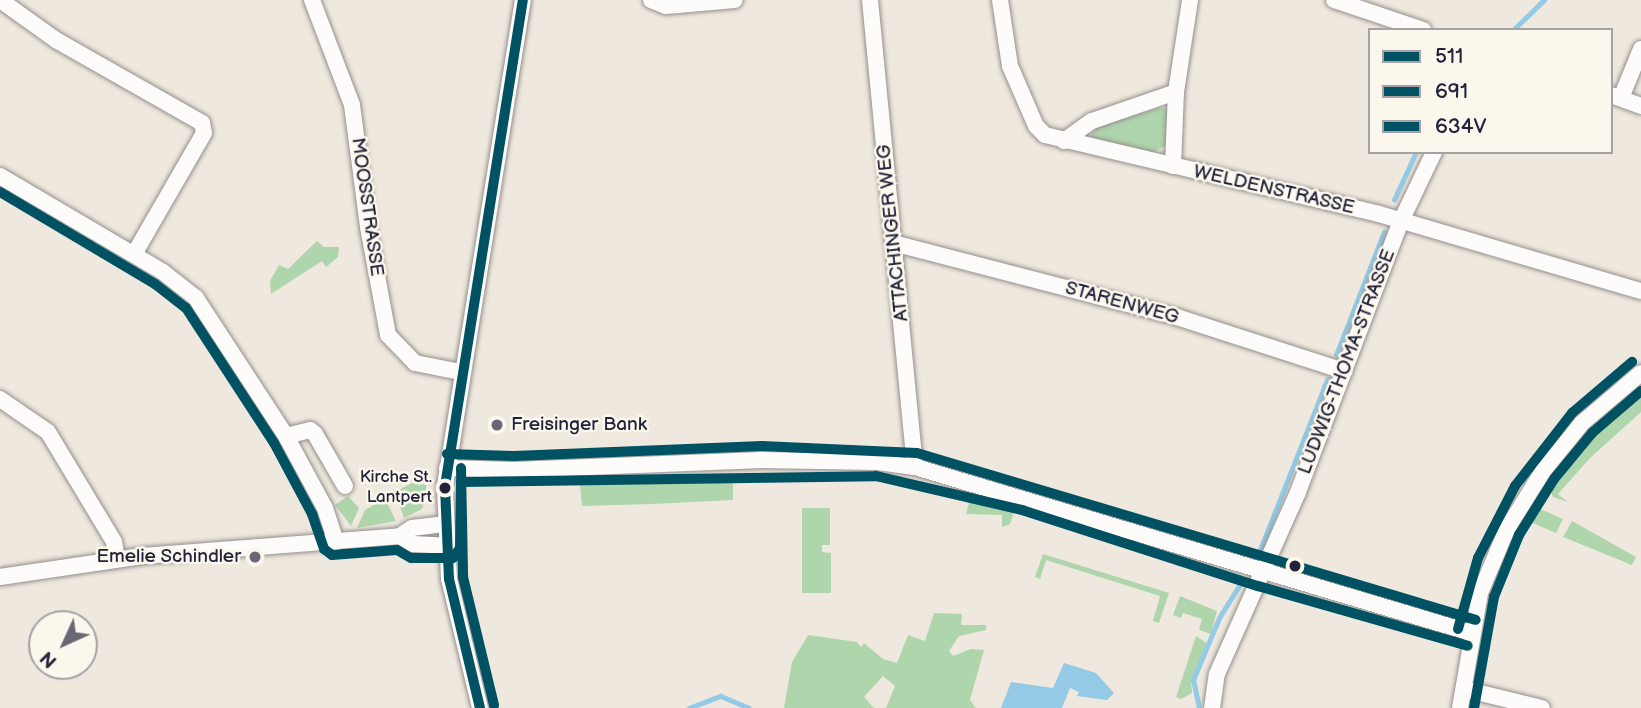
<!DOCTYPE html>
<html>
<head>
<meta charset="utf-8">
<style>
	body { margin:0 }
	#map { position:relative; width:1641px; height:708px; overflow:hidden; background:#efe8de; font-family:"Balsamiq Sans",sans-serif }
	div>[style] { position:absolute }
	.green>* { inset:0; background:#afd5ac }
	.water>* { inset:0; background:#94cae5 }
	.stream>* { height:4.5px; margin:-2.25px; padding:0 2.25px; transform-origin:2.25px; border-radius:2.25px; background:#94cae5 }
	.roads { filter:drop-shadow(0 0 2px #938f8e) drop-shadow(0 0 2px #938f8e) }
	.minor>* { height:16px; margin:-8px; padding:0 8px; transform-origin:8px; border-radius:8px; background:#fdfcfa }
	.bus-1>* { height:10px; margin:-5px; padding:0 5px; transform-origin:5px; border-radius:5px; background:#005262 }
	.bus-2>* { height:10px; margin:-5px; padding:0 5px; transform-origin:5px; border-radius:5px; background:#005262 }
	.bus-3>* { height:10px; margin:-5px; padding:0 5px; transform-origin:5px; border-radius:5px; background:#005262 }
	.dots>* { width:19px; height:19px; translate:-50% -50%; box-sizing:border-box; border:4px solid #fbf7ec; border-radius:50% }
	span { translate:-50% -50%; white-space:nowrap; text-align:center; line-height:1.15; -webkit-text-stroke:5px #fbf7ec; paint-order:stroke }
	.bus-label { font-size:17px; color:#22223b }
	.right { translate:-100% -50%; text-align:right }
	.street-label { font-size:19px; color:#22223b }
	.poi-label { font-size:19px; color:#22223b }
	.left { translate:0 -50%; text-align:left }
	.legend { position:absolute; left:1368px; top:28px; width:245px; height:126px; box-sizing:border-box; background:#fbf7ec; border:2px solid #a4a2a5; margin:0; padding:9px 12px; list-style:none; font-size:21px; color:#22223b }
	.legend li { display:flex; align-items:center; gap:14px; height:35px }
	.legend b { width:35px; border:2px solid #a4a2a5 }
	.north { position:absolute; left:28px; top:610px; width:70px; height:70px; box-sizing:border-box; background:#fbf7ec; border:2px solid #a4a2a5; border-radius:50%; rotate:225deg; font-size:19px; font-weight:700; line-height:28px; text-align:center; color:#22223b }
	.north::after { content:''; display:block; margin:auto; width:24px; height:32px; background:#6a6774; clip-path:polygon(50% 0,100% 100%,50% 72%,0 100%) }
</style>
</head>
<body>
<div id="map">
	<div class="green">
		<div style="clip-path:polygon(1159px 108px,1170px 109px,1169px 144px,1152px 153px,1089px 138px,1097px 127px)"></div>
		<div style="clip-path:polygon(317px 241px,324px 247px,339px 247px,338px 257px,326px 267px,322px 261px,271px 294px,270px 281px,279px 265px,288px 269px)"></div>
		<div style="clip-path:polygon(1641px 386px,1641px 412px,1590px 458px,1558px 494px,1568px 502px,1553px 497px,1548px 482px,1557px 468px)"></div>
		<div style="clip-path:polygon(733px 481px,733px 500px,652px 504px,582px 506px,580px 484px)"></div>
		<div style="clip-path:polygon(412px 483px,426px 485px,426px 498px,422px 509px,404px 518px,395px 492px)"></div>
		<div style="clip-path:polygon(971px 495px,1015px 509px,1010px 524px,1002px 527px,1002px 515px,966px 514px)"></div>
		<div style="clip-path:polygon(348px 496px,359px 508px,351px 526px,335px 505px)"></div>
		<div style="clip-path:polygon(381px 501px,387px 503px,396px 521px,357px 528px,365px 510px)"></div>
		<div style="clip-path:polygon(802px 508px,830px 508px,830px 545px,822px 545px,822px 552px,831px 553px,831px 593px,802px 593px)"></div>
		<div style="clip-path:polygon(1540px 509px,1563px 519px,1556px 533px,1528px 521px)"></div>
		<div style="clip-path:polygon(1572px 521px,1636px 557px,1632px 565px,1563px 537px)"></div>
		<div style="clip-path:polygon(1043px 554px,1169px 593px,1159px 623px,1153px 621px,1160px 596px,1046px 560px,1040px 579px,1035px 577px)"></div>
		<div style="clip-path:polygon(1180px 596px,1217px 611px,1211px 634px,1199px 630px,1202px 619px,1183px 613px,1181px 618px,1173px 615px)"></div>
		<div style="clip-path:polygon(934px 613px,962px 614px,961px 625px,986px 625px,986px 630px,959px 636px,949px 651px,953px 656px,971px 649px,984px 650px,970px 700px,976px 708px,886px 708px,895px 686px,883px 676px,864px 697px,874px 708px,784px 708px,792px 662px,808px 635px,857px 642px,861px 647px,864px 643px,883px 659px,897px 663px,908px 635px,925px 641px)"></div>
		<div style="clip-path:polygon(1196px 636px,1207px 643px,1191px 680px,1192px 693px,1181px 699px,1176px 697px)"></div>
	</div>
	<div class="water">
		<div style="clip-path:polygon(1064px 663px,1096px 673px,1114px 693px,1107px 700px,1077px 696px,1079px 692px,1070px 688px,1062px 708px,1001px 708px,1011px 682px,1053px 688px)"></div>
	</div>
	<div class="stream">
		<div style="left:1513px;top:30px;width:43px;rotate:-44.1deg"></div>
		<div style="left:1394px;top:200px;width:53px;rotate:-65.4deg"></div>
		<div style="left:1336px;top:355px;width:132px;rotate:-68.7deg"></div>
		<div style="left:1260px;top:550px;width:183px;rotate:-68.5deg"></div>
		<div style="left:689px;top:708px;width:34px;rotate:-21deg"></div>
		<div style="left:721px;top:696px;width:30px;rotate:23deg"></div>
		<div style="left:1199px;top:708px;width:29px;rotate:-102deg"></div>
		<div style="left:1193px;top:680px;width:67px;rotate:-67.2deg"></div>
		<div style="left:1219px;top:618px;width:39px;rotate:-58deg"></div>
	</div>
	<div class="roads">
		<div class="minor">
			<div style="left:0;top:0;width:69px;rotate:35.5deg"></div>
			<div style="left:56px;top:40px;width:168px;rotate:29.6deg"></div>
			<div style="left:202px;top:123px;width:10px;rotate:79deg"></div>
			<div style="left:204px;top:133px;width:140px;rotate:120deg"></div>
			<div style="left:312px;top:0;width:112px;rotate:69.1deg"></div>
			<div style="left:352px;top:105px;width:123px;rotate:82.5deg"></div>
			<div style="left:368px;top:227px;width:110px;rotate:79.5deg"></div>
			<div style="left:388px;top:335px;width:39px;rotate:46deg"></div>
			<div style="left:415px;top:363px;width:47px;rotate:11.1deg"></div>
			<div style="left:651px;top:0;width:16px;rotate:22deg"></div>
			<div style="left:666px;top:6px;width:69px;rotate:-5deg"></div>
			<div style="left:870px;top:0;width:469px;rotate:84.5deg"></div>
			<div style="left:1000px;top:0;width:67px;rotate:81.4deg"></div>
			<div style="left:1010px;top:66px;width:65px;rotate:66.6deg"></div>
			<div style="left:1036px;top:126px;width:13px;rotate:45deg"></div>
			<div style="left:1045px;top:135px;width:343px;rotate:13.3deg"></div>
			<div style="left:1379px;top:214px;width:273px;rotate:16.4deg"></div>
			<div style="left:1334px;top:0;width:94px;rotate:18.6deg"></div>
			<div style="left:1611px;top:95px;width:32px;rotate:20deg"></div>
			<div style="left:1621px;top:98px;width:53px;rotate:-67.8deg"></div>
			<div style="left:1064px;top:141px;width:34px;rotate:-36deg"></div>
			<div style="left:1092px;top:121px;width:89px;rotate:-19deg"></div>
			<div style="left:1173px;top:166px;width:74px;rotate:-87.7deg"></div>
			<div style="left:1176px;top:92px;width:93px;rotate:-81.3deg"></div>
			<div style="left:0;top:176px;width:189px;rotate:30.5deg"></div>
			<div style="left:163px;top:272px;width:42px;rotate:38.2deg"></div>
			<div style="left:196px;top:298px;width:165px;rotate:56.9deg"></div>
			<div style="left:286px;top:436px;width:82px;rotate:61.6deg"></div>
			<div style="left:325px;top:508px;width:36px;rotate:72deg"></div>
			<div style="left:897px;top:244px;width:289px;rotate:14.6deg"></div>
			<div style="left:1177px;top:317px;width:176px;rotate:17.9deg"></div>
			<div style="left:0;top:399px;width:58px;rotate:34.5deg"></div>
			<div style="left:48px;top:432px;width:128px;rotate:59deg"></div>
			<div style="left:114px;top:542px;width:17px;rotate:80deg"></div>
			<div style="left:286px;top:436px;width:25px;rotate:-14deg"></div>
			<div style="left:310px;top:430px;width:6px;rotate:39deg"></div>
			<div style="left:315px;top:434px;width:60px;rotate:60deg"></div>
			<div style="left:447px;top:468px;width:67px;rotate:1.7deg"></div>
			<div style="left:514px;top:470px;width:248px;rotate:-2.3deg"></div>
			<div style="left:762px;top:460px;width:116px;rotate:1deg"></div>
			<div style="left:878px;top:462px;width:37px;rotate:8deg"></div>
			<div style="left:915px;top:467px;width:581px;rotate:16.6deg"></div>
			<div style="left:400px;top:536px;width:15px;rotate:32deg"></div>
			<div style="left:413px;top:544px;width:33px;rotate:3deg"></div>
			<div style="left:0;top:577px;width:144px;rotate:-8.4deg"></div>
			<div style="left:142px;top:556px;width:259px;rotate:-4.4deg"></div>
			<div style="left:400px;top:536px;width:14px;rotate:-34deg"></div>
			<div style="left:412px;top:528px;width:34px;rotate:-7deg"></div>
			<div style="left:1464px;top:689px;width:80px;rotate:13.7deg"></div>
			<div style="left:480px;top:708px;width:133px;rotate:-103.5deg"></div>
			<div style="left:449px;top:579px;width:93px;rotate:-92.5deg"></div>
			<div style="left:445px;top:486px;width:492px;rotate:-80.9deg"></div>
			<div style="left:1212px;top:708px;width:34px;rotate:-82deg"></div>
			<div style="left:1217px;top:674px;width:199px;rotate:-66deg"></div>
			<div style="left:1298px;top:492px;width:290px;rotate:-69.2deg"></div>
			<div style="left:1401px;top:221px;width:76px;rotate:-64.4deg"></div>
			<div style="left:1460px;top:708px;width:117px;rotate:-80.1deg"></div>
			<div style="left:1480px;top:593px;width:69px;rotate:-67.1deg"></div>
			<div style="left:1507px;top:529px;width:68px;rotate:-58.2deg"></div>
			<div style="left:1543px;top:471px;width:62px;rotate:-50.9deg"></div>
			<div style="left:1582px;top:423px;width:77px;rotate:-40.3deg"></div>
		</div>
	</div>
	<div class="bus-1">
		<div style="left:480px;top:708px;width:133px;rotate:-103.5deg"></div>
		<div style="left:449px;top:579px;width:93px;rotate:-92.5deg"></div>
		<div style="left:445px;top:486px;width:492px;rotate:-80.9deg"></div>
	</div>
	<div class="bus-2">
		<div style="left:0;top:192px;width:180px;rotate:30.7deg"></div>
		<div style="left:155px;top:284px;width:39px;rotate:38deg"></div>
		<div style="left:186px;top:308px;width:161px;rotate:56.9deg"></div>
		<div style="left:274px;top:443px;width:81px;rotate:61.8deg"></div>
		<div style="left:312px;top:514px;width:37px;rotate:71deg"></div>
		<div style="left:324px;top:549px;width:10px;rotate:37deg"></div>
		<div style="left:332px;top:555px;width:65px;rotate:-4.4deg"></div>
		<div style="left:397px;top:550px;width:16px;rotate:30deg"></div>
		<div style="left:411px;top:558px;width:42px"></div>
		<div style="left:453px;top:558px;width:12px;rotate:-55deg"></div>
		<div style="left:460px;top:548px;width:66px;rotate:-89.1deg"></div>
		<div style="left:461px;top:482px;width:415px;rotate:-0.8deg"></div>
		<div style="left:876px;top:476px;width:150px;rotate:13.1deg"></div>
		<div style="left:1022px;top:510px;width:248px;rotate:17.9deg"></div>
		<div style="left:1258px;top:586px;width:218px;rotate:15.9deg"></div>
		<div style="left:1474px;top:708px;width:113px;rotate:-79.8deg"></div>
		<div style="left:1494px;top:597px;width:67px;rotate:-68deg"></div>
		<div style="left:1519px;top:535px;width:66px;rotate:-58deg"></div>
		<div style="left:1554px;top:479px;width:60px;rotate:-50.4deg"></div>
		<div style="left:1592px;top:433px;width:65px;rotate:-40.6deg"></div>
	</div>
	<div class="bus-3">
		<div style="left:447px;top:454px;width:67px;rotate:1.7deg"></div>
		<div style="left:514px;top:456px;width:248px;rotate:-2.3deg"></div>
		<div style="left:762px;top:446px;width:155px;rotate:2.6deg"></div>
		<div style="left:917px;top:453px;width:583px;rotate:16.63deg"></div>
		<div style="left:461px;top:468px;width:109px;rotate:88.9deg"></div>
		<div style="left:463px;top:577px;width:132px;rotate:76.4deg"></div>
		<div style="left:1458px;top:629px;width:74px;rotate:-74.3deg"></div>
		<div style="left:1478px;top:558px;width:81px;rotate:-62.8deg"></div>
		<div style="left:1515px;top:486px;width:93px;rotate:-52deg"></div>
		<div style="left:1572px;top:413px;width:79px;rotate:-40.4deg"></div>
	</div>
	<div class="dots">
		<div style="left:497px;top:425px;background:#6a6774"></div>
		<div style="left:445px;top:488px;background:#22223b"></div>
		<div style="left:255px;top:557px;background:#6a6774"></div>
		<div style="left:1295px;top:566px;background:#22223b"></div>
	</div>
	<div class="bus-label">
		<span class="right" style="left:432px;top:488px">Kirche St.<br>Lantpert</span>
	</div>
	<div class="street-label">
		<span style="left:1274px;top:190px;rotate:13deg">WELDENSTRASSE</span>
		<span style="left:367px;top:207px;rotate:82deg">MOOSSTRASSE</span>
		<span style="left:893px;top:233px;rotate:-96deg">ATTACHINGER WEG</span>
		<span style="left:1122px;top:303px;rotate:15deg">STARENWEG</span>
		<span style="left:1347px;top:362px;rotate:-69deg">LUDWIG-THOMA-STRASSE</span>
	</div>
	<div class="poi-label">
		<span class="left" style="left:511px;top:425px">Freisinger Bank</span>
		<span class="right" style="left:241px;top:557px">Emelie Schindler</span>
	</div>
	<ul class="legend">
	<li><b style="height:9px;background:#005262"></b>511</li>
	<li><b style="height:9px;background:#005262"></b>691</li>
	<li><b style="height:9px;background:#005262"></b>634V</li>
	</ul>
	<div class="north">N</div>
</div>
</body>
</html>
